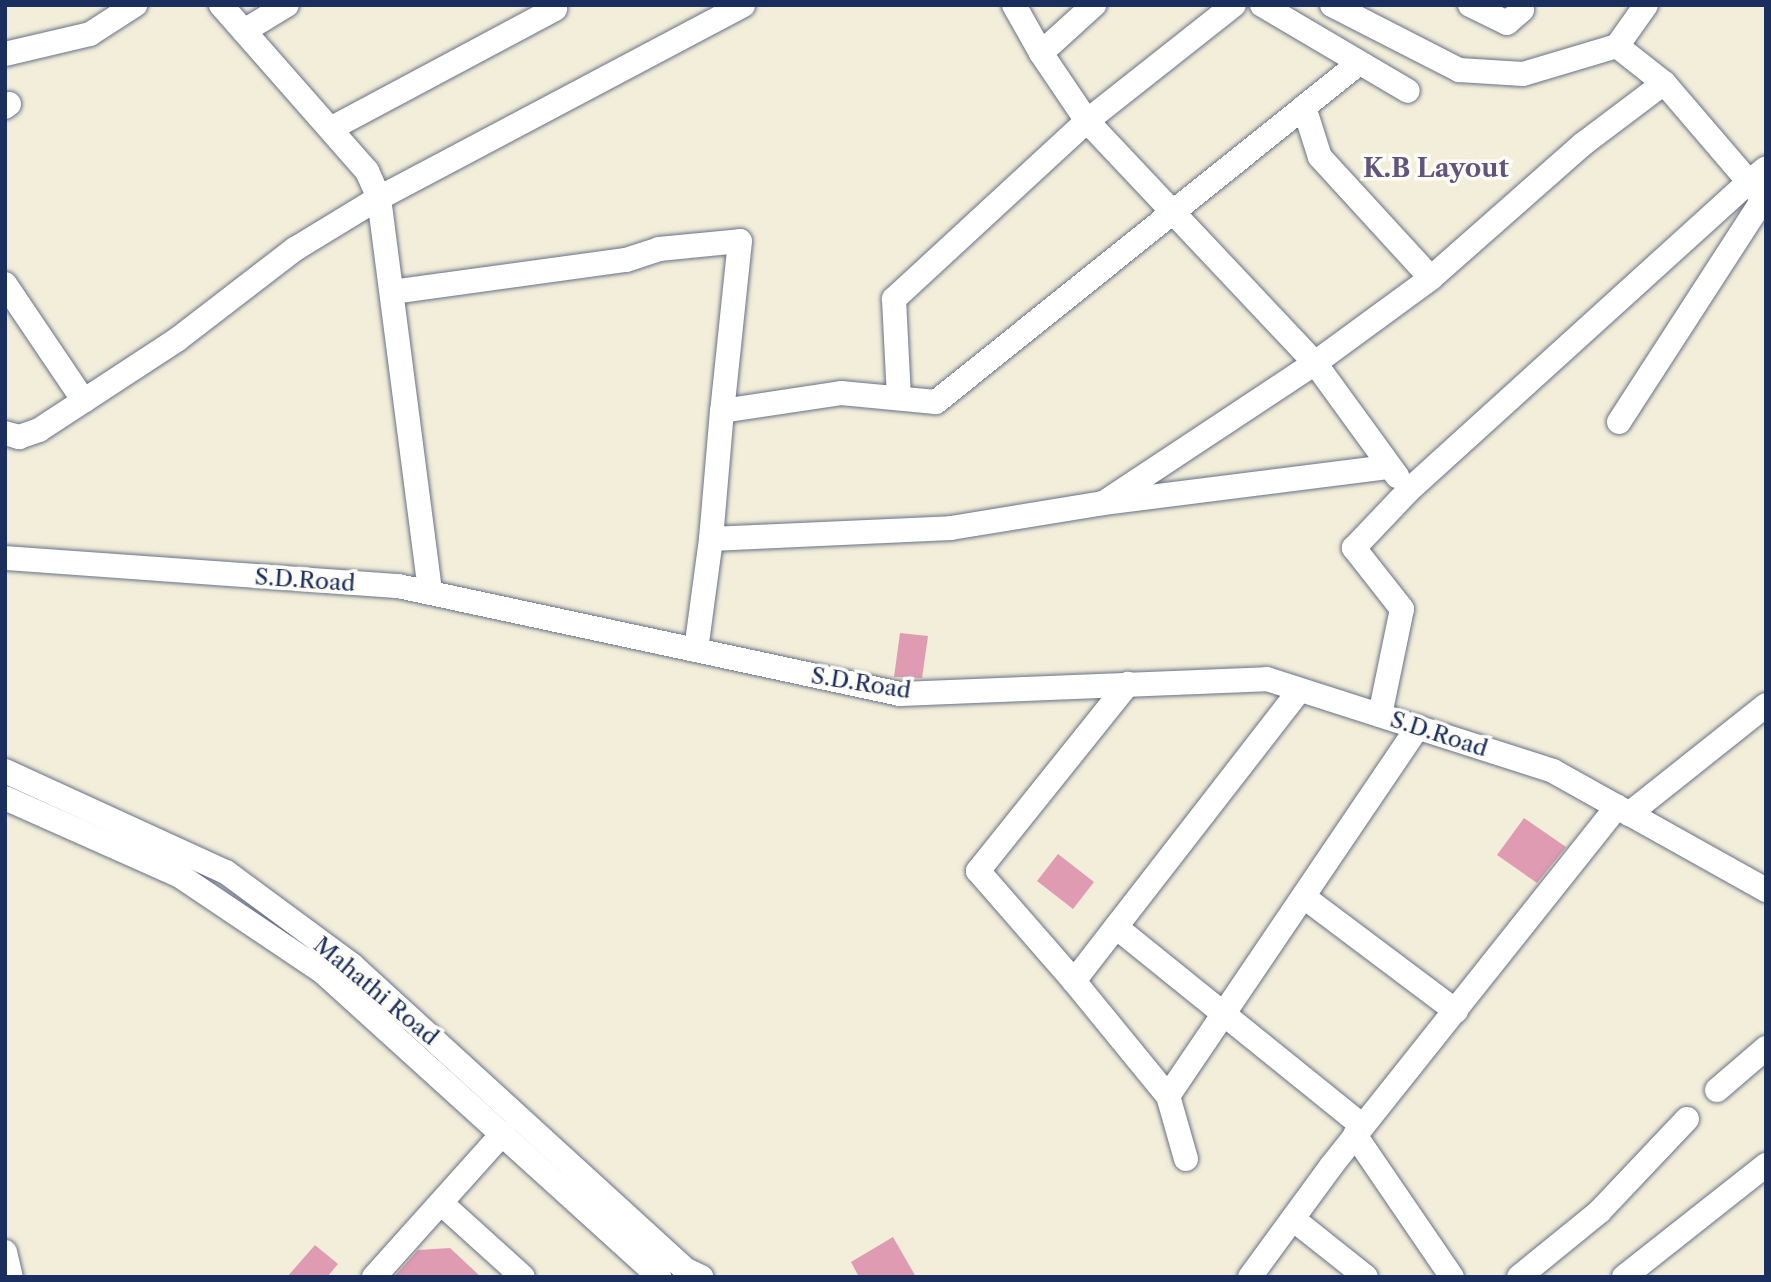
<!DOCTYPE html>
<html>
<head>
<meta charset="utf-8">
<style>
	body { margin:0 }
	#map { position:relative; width:1771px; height:1282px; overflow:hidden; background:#f3eed9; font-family:"Libre Caslon Text",serif }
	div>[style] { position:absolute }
	.building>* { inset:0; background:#df9bb2 }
	.roads { filter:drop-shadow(0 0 2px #677289) drop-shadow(0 0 2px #677289) }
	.minor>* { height:24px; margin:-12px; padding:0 12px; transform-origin:12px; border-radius:12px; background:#fff }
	span { translate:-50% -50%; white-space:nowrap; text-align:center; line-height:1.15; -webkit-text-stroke:7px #fdfcf7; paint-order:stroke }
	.street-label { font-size:23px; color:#1b2f5e }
	.quarter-label { font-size:26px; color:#60557b; font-weight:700 }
	.frame { position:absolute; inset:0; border:7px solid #1b2f5e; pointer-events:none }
</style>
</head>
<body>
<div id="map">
	<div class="building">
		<div style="clip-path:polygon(900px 633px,928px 636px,922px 678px,894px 677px)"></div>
		<div style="clip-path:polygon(1524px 818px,1566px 847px,1537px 883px,1497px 855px)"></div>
		<div style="clip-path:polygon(1058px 854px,1094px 882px,1073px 909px,1037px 881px)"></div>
		<div style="clip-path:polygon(893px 1237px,916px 1277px,859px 1277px,851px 1262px)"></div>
		<div style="clip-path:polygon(315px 1245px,338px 1264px,327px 1277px,287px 1277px)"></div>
		<div style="clip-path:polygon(450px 1248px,481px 1277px,394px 1277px,418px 1250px)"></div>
	</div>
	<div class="roads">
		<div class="minor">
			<div style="left:221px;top:5px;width:221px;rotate:48.7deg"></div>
			<div style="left:367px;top:171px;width:30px;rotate:66deg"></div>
			<div style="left:379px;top:198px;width:398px;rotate:82.6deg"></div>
			<div style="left:1014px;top:5px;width:55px;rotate:60.6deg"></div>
			<div style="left:1041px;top:53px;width:72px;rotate:-42.2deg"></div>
			<div style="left:1262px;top:5px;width:169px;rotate:30.5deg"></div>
			<div style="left:1332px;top:5px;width:143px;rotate:27.1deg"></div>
			<div style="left:1459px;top:70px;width:64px;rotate:3.6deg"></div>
			<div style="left:1523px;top:74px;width:98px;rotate:-16.6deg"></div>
			<div style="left:1617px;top:46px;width:50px;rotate:-54.7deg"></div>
			<div style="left:1470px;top:5px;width:41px;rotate:25.9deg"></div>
			<div style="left:1507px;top:23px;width:20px;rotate:-41deg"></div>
			<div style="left:244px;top:31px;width:50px;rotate:-31.2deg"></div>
			<div style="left:1041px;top:53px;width:82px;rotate:55.9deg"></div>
			<div style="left:1087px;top:121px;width:332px;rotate:46.7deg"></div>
			<div style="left:1315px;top:363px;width:140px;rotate:54deg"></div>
			<div style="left:5px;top:54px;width:87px;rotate:-13.2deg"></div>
			<div style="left:90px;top:34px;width:54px;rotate:-32.8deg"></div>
			<div style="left:5px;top:107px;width:5px;rotate:-37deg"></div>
			<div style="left:1304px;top:107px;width:52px;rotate:72.3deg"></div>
			<div style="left:1320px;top:157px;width:164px;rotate:47.5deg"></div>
			<div style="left:332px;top:128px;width:253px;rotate:-28.1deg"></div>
			<div style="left:5px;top:284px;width:141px;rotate:56deg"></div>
			<div style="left:392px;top:292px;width:236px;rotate:-7.8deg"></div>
			<div style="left:626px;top:260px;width:35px;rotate:-18deg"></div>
			<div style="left:659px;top:249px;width:81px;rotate:-5.6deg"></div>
			<div style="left:740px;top:241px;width:171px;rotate:96deg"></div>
			<div style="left:899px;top:398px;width:99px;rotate:-92.9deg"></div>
			<div style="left:894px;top:299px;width:263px;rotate:-42.7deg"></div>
			<div style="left:1087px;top:121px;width:187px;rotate:-38.3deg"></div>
			<div style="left:1619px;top:422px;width:265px;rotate:-57.1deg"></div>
			<div style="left:1763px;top:199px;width:22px;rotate:-129deg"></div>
			<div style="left:1749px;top:182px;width:22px;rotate:-39deg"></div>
			<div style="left:5px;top:433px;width:15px;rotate:16deg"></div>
			<div style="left:19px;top:437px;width:21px;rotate:-19deg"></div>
			<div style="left:39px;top:430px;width:166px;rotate:-33.2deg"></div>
			<div style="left:178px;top:339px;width:148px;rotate:-37.6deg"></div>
			<div style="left:295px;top:249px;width:98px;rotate:-31.3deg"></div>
			<div style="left:379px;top:198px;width:412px;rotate:-27.9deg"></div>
			<div style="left:1108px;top:500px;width:248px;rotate:-33.5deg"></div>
			<div style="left:1315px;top:363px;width:144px;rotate:-36.2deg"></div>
			<div style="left:1431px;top:278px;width:203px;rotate:-41.4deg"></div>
			<div style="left:1583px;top:144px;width:101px;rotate:-37deg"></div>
			<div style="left:711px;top:539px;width:128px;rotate:-85.1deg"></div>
			<div style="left:722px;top:411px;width:120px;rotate:-8.6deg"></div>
			<div style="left:841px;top:393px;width:95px;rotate:5.4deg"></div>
			<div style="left:936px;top:402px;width:542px;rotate:-38.71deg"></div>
			<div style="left:5px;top:558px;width:394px;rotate:4.1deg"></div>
			<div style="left:398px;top:586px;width:513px;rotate:12.14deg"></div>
			<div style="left:900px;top:694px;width:367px;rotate:-2.3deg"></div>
			<div style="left:1267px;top:679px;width:300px;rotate:17.8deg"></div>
			<div style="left:1553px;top:771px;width:244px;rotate:29.2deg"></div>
			<div style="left:696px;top:650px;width:112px;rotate:-82.3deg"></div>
			<div style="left:711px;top:539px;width:240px;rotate:-2.6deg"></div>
			<div style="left:951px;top:528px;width:154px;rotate:-9.3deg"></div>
			<div style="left:1103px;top:503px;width:287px;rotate:-7.2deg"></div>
			<div style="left:1380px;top:715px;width:108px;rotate:-78.3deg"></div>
			<div style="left:1402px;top:609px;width:78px;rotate:-128.2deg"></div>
			<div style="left:1354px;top:548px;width:80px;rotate:-46.5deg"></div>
			<div style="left:1409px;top:490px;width:459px;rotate:-42.2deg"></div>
			<div style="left:1749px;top:182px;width:130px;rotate:-130.6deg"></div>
			<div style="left:1664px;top:83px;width:60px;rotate:-141.8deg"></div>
			<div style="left:5px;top:771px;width:243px;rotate:24.6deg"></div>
			<div style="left:226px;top:872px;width:157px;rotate:36.4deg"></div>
			<div style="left:352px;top:965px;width:452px;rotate:42.4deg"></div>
			<div style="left:686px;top:1270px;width:17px;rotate:25deg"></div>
			<div style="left:5px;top:798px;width:192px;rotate:24deg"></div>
			<div style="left:180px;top:876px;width:172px;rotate:33.9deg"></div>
			<div style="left:323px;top:972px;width:454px;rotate:42.2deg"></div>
			<div style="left:1629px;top:814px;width:175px;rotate:-38.5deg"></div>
			<div style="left:1304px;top:897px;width:190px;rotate:36.9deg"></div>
			<div style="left:1116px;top:927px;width:317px;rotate:38.9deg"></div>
			<div style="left:1074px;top:981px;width:146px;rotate:-131.1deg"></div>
			<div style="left:978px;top:871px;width:240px;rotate:-51.3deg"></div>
			<div style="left:1717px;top:1090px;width:65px;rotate:-40.6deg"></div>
			<div style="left:1168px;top:1096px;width:446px;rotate:-55.9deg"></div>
			<div style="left:1355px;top:1135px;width:172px;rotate:55.7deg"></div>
			<div style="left:1186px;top:1159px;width:66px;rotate:-105.9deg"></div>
			<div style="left:1168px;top:1096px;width:149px;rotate:-129.3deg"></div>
			<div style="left:1074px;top:981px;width:368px;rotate:-52.2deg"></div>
			<div style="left:441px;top:1203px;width:110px;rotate:42.1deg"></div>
			<div style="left:1293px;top:1219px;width:93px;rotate:38.5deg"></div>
			<div style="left:5px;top:1252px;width:26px;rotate:77deg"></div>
			<div style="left:374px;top:1277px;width:193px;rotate:-48.1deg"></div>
			<div style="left:1250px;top:1277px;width:139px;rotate:-53.8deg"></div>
			<div style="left:1332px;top:1165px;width:458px;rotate:-51.5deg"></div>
			<div style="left:1519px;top:1277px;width:103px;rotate:-39.1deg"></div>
			<div style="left:1599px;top:1212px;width:128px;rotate:-46.6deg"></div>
			<div style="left:1624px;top:1277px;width:181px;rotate:-38.3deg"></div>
		</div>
	</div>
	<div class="street-label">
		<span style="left:305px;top:580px;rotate:4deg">S.D.Road</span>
		<span style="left:861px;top:683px;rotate:9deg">S.D.Road</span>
		<span style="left:1439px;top:734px;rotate:18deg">S.D.Road</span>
		<span style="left:376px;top:991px;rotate:40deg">Mahathi Road</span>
	</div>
	<div class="quarter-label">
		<span style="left:1436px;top:169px">K.B Layout</span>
	</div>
	<div class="frame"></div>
</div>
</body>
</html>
